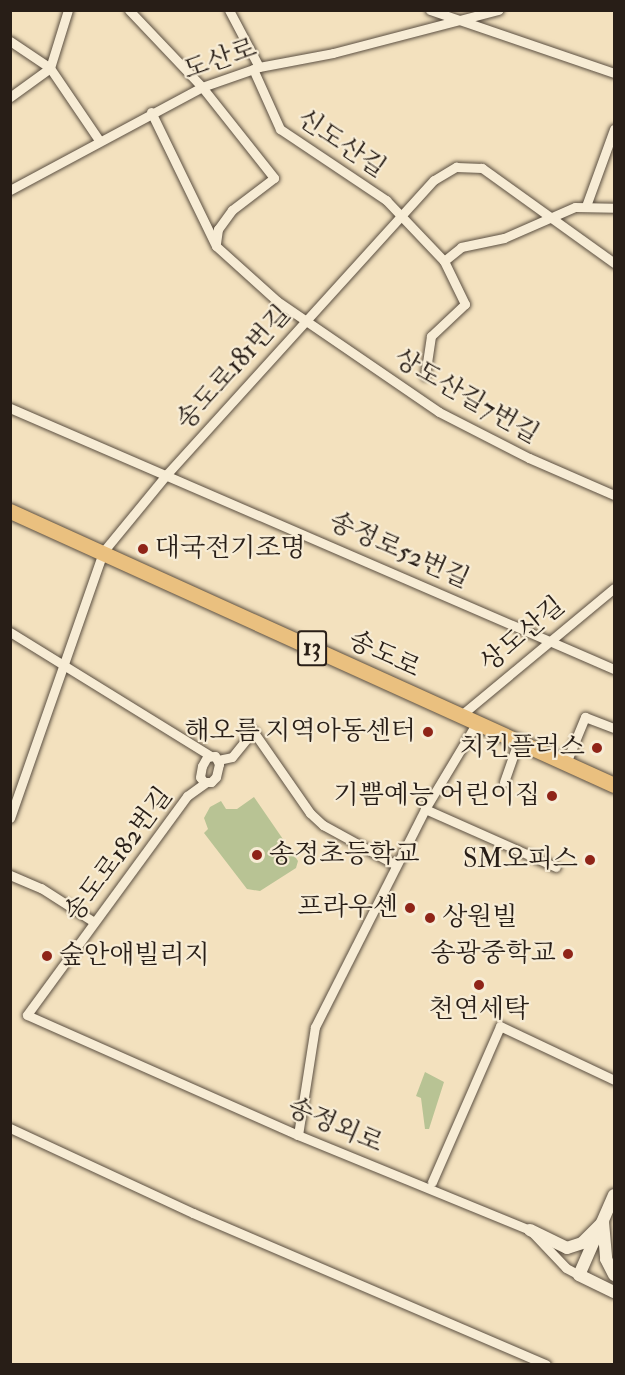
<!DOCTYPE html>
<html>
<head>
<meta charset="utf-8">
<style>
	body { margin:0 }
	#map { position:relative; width:625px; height:1375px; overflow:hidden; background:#f3e1be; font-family:"IM FELL Double Pica","Noto Serif KR",serif }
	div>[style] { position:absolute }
	.green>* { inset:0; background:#b8c394 }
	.roads { filter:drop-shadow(0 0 2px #5b4f41) drop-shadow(0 0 2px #5b4f41) }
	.minor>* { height:9px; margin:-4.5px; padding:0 4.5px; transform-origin:4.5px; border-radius:4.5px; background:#f7ecd5 }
	.tertiary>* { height:12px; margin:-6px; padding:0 6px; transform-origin:6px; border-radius:6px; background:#f7ecd5 }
	.primary>* { height:15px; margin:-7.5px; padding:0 7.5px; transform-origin:7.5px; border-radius:7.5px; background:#eac07f }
	.dots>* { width:16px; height:16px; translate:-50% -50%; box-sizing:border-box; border:3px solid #f7ecd5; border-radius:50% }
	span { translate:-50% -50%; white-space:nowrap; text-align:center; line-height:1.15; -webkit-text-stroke:4.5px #f7ecd5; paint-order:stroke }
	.shield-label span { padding:2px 4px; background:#f7ecd5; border:2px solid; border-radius:4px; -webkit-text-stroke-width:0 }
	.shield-label { font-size:24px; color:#281e17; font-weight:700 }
	.street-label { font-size:26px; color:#281e17 }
	.poi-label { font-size:26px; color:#281e17 }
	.left { translate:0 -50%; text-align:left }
	.right { translate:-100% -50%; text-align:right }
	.frame { position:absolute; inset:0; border:12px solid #281e17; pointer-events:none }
</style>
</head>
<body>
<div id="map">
	<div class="green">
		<div style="clip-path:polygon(254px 797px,298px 861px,296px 868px,260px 891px,247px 889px,204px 833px,208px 829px,204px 818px,210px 807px,221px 801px,226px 809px,237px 809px)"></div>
		<div style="clip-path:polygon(425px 1072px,444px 1082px,429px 1129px,425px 1129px,421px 1098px,416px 1096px)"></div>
	</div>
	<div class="roads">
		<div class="minor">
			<div style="left:129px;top:10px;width:106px;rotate:46.5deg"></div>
			<div style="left:202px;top:87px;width:116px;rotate:51.6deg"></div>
			<div style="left:274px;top:178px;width:53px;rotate:142.7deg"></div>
			<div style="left:232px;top:210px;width:24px;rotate:126deg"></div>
			<div style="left:218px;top:229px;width:15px;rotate:98deg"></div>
			<div style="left:229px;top:10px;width:64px;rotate:62.2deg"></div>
			<div style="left:430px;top:10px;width:194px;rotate:18.9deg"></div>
			<div style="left:10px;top:41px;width:48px;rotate:34deg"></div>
			<div style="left:50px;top:68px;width:87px;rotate:55.8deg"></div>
			<div style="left:253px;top:69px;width:66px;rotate:65.8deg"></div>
			<div style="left:280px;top:129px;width:128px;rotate:33.8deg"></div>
			<div style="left:386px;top:200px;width:84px;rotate:46.4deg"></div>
			<div style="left:444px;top:261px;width:48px;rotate:64deg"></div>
			<div style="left:465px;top:304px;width:47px;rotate:136.7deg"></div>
			<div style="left:431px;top:336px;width:40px;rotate:98.5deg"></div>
			<div style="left:10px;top:97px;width:49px;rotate:-35.9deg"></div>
			<div style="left:50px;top:68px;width:61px;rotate:-72.8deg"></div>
			<div style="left:151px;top:112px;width:149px;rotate:64.1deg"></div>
			<div style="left:216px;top:246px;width:82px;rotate:42deg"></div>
			<div style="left:277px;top:301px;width:196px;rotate:34.4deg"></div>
			<div style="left:439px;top:412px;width:101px;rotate:27.1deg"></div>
			<div style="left:529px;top:458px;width:93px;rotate:23.5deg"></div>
			<div style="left:10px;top:190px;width:218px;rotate:-28.2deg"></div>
			<div style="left:202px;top:87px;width:60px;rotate:-19.3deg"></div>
			<div style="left:259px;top:67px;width:75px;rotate:-10.7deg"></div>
			<div style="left:333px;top:53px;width:171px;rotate:-14.6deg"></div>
			<div style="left:586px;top:206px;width:82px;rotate:-70deg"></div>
			<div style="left:444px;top:261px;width:22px;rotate:-39deg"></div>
			<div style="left:461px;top:247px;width:44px;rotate:-11.8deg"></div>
			<div style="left:504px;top:238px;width:77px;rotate:-23.6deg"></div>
			<div style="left:575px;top:207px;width:39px;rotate:1deg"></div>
			<div style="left:10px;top:408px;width:658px;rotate:23.37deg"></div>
			<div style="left:10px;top:632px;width:236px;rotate:31.7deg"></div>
			<div style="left:460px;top:716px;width:200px;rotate:-39.7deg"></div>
			<div style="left:215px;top:756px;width:9px;rotate:63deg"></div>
			<div style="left:219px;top:764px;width:13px;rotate:103deg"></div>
			<div style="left:216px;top:777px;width:7px;rotate:135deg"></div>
			<div style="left:211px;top:782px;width:7px;rotate:180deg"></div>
			<div style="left:204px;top:782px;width:6px;rotate:-129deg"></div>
			<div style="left:200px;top:777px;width:11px;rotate:-80deg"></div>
			<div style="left:202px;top:766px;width:10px;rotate:-61deg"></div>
			<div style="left:207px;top:757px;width:8px;rotate:-7deg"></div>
			<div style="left:218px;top:760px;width:14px;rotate:-12deg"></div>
			<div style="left:232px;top:757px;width:33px;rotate:-51deg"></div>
			<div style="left:253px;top:731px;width:100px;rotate:55.2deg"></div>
			<div style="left:310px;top:813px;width:18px;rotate:43deg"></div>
			<div style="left:323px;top:825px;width:83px;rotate:28.7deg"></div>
			<div style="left:566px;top:763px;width:50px;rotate:-67.6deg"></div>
			<div style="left:585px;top:717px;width:31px;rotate:21deg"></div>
			<div style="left:504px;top:782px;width:42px;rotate:-70.7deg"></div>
			<div style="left:205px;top:783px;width:22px;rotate:144deg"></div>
			<div style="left:187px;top:796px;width:271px;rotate:126.2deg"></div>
			<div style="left:27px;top:1015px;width:296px;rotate:23.9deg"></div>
			<div style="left:298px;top:1135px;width:251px;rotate:22.3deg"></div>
			<div style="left:530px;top:1230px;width:52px;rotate:46.5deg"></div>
			<div style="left:566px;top:1268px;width:15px;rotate:28deg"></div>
			<div style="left:425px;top:809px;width:143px;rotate:23.9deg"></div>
			<div style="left:10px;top:818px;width:282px;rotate:-70.7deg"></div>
			<div style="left:103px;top:552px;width:101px;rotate:-50.6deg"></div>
			<div style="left:167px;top:474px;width:397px;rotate:-47.8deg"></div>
			<div style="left:434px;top:180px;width:26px;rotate:-31deg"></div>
			<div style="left:456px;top:167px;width:26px;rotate:2deg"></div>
			<div style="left:482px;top:168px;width:163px;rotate:35.7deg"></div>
			<div style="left:10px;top:875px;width:34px;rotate:23deg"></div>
			<div style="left:41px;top:888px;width:63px;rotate:32.7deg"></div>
			<div style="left:10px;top:1128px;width:202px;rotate:24.9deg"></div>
			<div style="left:193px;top:1213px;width:384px;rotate:23.2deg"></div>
			<div style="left:298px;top:1135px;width:109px;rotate:-81.1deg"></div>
			<div style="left:315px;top:1027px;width:244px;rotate:-63.2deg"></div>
			<div style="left:425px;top:809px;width:99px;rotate:-59deg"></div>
			<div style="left:432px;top:1182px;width:170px;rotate:-66.4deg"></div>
			<div style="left:500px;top:1026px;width:126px;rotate:25.3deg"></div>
		</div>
		<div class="tertiary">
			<div style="left:614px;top:1195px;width:87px;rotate:113.6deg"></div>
			<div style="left:579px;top:1275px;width:39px;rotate:26deg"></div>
			<div style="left:530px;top:1230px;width:41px;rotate:25.9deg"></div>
			<div style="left:567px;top:1248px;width:16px;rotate:-18deg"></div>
			<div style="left:582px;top:1243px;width:30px;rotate:-45deg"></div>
			<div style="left:603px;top:1222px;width:37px;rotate:85deg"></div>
			<div style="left:606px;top:1259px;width:18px;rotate:63deg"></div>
		</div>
		<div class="primary">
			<div style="left:10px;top:511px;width:663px;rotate:24.4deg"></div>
		</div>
	</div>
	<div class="dots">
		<div style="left:143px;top:549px;background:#8f2418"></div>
		<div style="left:428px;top:732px;background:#8f2418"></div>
		<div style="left:597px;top:748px;background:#8f2418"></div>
		<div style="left:552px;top:796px;background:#8f2418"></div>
		<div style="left:257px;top:855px;background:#8f2418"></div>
		<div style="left:590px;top:860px;background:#8f2418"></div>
		<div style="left:410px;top:908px;background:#8f2418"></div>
		<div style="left:430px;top:918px;background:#8f2418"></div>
		<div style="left:568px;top:954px;background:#8f2418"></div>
		<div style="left:47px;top:956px;background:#8f2418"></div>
		<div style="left:479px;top:985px;background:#8f2418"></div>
	</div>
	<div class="shield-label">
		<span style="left:312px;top:648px">13</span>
	</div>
	<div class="street-label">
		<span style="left:220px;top:60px;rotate:-19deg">도산로</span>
		<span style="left:341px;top:144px;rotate:34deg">신도산길</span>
		<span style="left:234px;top:368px;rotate:-48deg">송도로181번길</span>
		<span style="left:466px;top:397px;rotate:30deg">상도산길7번길</span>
		<span style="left:399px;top:551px;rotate:24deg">송정로52번길</span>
		<span style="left:523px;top:635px;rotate:-40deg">상도산길</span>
		<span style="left:384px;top:655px;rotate:25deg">송도로</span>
		<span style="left:119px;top:855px;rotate:-53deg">송도로182번길</span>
		<span style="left:335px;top:1126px;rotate:23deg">송정외로</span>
	</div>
	<div class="poi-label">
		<span class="left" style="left:155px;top:549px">대국전기조명</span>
		<span class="right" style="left:416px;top:732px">해오름 지역아동센터</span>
		<span class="right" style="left:585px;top:748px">치킨플러스</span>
		<span class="right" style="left:540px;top:796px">기쁨예능 어린이집</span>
		<span class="left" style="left:269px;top:855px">송정초등학교</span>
		<span class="right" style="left:578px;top:860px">SM오피스</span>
		<span class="right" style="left:398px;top:908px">프라우센</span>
		<span class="left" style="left:442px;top:918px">상원빌</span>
		<span class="right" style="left:556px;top:954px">송광중학교</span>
		<span class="left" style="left:59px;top:956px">숲안애빌리지</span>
		<span style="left:479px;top:1010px">천연세탁</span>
	</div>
	<div class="frame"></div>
</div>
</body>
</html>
